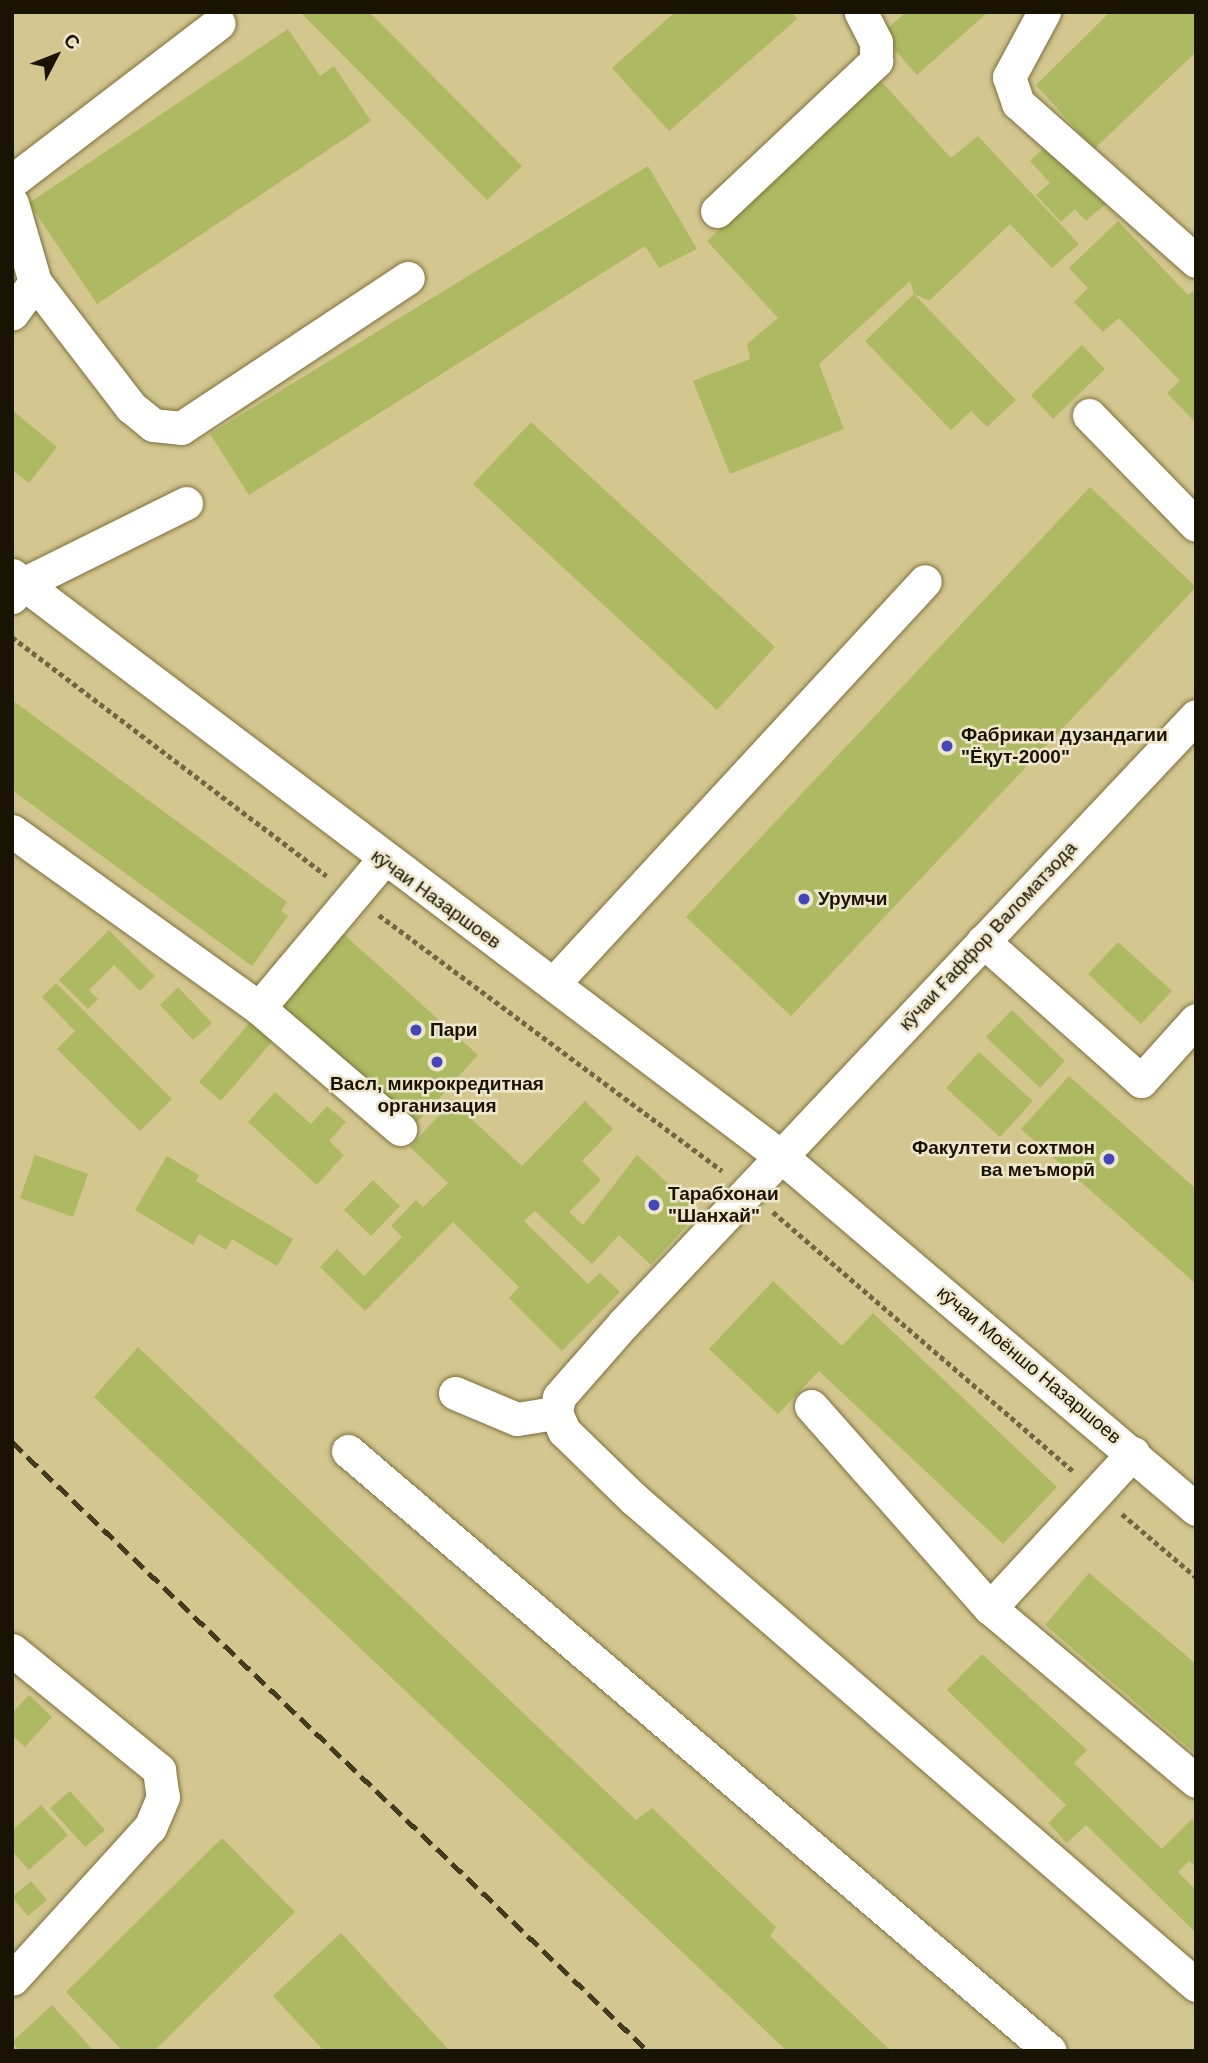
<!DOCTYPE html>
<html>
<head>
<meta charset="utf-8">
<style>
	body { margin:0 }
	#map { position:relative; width:1208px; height:2063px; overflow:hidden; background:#d3c68f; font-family:Helvetica,sans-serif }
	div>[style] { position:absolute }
	.building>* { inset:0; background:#adba61 }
	.path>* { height:4.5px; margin-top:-2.25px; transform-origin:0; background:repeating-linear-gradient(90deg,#706743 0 5px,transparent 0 8.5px) }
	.roads { filter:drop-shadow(0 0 2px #7c703c) drop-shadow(0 0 2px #7c703c) }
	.minor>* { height:33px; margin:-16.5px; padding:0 16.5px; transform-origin:16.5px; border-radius:16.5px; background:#fff }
	.rail>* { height:5px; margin-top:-2.5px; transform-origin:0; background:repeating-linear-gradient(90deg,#423b20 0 14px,transparent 0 21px) }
	.dots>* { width:19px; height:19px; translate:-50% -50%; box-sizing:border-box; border:4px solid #ede6cb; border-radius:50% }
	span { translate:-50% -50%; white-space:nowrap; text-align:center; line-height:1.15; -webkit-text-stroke:5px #ede6cb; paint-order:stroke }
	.poi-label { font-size:19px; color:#191401; font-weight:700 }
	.left { translate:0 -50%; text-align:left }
	.right { translate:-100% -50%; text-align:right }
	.street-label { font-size:19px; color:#191401 }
	.frame { position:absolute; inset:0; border:14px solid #191401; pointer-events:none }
	.north { position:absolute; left:21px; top:21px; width:70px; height:70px; -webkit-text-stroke:5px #ede6cb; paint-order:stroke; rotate:48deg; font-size:19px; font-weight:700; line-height:28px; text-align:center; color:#191401 }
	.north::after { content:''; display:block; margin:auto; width:24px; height:32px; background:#191401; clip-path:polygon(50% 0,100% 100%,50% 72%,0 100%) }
</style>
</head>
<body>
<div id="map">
	<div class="building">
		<div style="clip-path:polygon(300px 12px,369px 12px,522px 166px,487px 200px)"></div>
		<div style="clip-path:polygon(675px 12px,792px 12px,797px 19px,669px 131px,612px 68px)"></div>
		<div style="clip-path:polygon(906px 12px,988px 12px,917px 75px,881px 34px)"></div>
		<div style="clip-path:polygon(1110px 12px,1196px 12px,1196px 52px,1094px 149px,1036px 85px)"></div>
		<div style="clip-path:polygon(288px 29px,320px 76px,334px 66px,371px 121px,97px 304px,29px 203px)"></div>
		<div style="clip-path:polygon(880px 80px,951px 158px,978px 136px,1079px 244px,1052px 268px,1010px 224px,929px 301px,914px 294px,1016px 400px,987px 427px,971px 411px,951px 430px,865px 341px,914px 294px,910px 281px,819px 364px,844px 429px,730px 474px,693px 381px,750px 359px,747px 344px,778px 318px,707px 241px)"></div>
		<div style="clip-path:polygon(1053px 139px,1109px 201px,1086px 221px,1075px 209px,1061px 222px,1036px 195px,1050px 183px,1030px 161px)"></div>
		<div style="clip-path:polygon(648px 166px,697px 249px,659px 268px,645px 246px,249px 495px,210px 434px)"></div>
		<div style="clip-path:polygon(1118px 221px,1188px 295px,1196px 289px,1196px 423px,1167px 393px,1180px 381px,1119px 318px,1103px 332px,1074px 302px,1088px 288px,1069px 268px)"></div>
		<div style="clip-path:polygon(1082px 345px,1105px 369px,1053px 419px,1031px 395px)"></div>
		<div style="clip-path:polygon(12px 410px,57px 447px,29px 483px,12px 470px)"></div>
		<div style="clip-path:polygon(531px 422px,775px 647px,717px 710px,473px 484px)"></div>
		<div style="clip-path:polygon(1090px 487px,1196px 587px,791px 1016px,686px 917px)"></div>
		<div style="clip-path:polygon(12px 700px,287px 902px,281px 911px,288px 916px,252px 966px,12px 790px)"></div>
		<div style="clip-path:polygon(338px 929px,478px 1055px,414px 1126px,274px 1001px)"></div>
		<div style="clip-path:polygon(109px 930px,155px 976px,140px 991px,114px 965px,89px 990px,98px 999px,88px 1009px,59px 980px)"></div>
		<div style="clip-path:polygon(1118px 942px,1172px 991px,1141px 1024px,1088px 974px)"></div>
		<div style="clip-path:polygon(56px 983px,172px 1099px,140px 1131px,57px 1049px,75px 1031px,42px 997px)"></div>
		<div style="clip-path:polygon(178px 987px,212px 1023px,193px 1040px,160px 1005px)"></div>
		<div style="clip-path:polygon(1012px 1010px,1065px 1061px,1040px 1088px,986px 1037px)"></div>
		<div style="clip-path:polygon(253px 1019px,275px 1038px,221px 1101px,199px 1082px)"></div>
		<div style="clip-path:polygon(979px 1052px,1033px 1101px,1000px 1137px,946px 1088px)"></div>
		<div style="clip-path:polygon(1069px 1076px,1196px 1189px,1196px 1284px,1021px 1129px)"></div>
		<div style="clip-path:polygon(275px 1092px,311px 1124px,327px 1106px,346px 1122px,329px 1141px,344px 1155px,317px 1185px,248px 1122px)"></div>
		<div style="clip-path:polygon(452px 1101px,522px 1166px,585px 1101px,613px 1129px,582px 1161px,601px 1180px,569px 1212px,583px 1225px,637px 1155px,699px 1212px,651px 1265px,619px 1235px,592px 1264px,535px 1211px,524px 1221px,588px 1284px,600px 1273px,620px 1292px,562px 1351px,509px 1298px,519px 1287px,453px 1222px,365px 1311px,320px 1267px,337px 1249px,364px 1276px,402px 1237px,391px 1226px,416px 1200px,423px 1207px,448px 1183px,410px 1147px)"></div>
		<div style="clip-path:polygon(35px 1155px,88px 1174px,73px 1217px,20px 1198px)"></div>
		<div style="clip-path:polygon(167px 1156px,199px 1175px,196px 1181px,293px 1239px,277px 1266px,232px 1239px,226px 1250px,199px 1234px,193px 1245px,135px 1210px)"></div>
		<div style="clip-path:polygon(373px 1180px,400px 1206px,371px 1236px,344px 1210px)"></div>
		<div style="clip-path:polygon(773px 1281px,842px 1346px,873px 1313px,1057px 1487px,1003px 1544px,819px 1371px,778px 1414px,709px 1349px)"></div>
		<div style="clip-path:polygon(138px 1347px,636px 1820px,652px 1808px,776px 1927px,770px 1936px,891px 2051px,787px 2051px,94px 1397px)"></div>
		<div style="clip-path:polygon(1089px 1573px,1196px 1664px,1196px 1754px,1045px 1625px)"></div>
		<div style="clip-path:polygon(982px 1654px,1087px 1750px,1074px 1763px,1162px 1849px,1192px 1819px,1196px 1823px,1196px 1867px,1189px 1861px,1178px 1872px,1196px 1890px,1196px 1933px,1086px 1825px,1067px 1843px,1048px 1823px,1066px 1805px,947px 1690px)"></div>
		<div style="clip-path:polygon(29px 1695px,52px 1717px,25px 1747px,12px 1735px,12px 1713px)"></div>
		<div style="clip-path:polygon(70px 1791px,105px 1830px,85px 1847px,50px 1808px)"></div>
		<div style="clip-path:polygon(41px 1805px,68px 1835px,29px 1870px,12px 1851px,12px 1831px)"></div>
		<div style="clip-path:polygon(222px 1838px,295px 1912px,154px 2051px,123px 2051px,66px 1992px)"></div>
		<div style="clip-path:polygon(31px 1881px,47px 1900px,28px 1916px,12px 1897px)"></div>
		<div style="clip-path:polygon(341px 1933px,450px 2051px,324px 2051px,273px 1996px)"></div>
		<div style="clip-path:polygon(52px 2005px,94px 2051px,20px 2051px,12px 2042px)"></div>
	</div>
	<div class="path">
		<div style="left:12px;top:637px;width:395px;rotate:37.2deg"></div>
		<div style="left:379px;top:915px;width:428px;rotate:36.7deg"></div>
		<div style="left:773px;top:1212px;width:396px;rotate:40.8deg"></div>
		<div style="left:1122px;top:1514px;width:97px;rotate:40.4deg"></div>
	</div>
	<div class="roads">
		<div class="minor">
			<div style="left:1044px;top:12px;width:74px;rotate:118.3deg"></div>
			<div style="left:1009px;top:77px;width:28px;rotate:71deg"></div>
			<div style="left:1018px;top:103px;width:238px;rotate:41.6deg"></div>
			<div style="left:12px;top:181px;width:260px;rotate:-37.4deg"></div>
			<div style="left:12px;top:203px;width:82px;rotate:73.8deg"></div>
			<div style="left:35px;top:282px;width:39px;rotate:126deg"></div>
			<div style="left:717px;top:211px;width:219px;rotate:-43.3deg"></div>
			<div style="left:876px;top:61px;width:19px;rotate:-90deg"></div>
			<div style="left:876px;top:42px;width:34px;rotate:-117deg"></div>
			<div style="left:35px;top:282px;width:158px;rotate:52.5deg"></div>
			<div style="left:131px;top:407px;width:28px;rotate:39deg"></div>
			<div style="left:153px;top:425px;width:28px;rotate:6deg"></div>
			<div style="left:181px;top:428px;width:272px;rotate:-33.5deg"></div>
			<div style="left:1089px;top:415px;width:153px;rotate:45.8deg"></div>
			<div style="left:12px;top:575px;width:967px;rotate:37.1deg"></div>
			<div style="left:783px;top:1158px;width:542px;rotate:40.36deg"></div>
			<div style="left:12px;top:597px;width:17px;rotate:-50deg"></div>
			<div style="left:23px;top:584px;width:182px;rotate:-26.4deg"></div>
			<div style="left:1196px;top:716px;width:835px;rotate:133.3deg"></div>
			<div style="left:623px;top:1324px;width:97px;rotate:131.2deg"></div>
			<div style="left:559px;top:1397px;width:16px;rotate:101deg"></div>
			<div style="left:556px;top:1413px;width:20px;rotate:66deg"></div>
			<div style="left:564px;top:1431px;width:98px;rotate:44.2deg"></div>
			<div style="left:634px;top:1499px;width:743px;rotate:40.85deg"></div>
			<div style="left:12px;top:831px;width:304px;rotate:35.6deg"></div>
			<div style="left:383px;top:860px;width:193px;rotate:130deg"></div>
			<div style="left:259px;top:1008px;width:186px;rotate:40.6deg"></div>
			<div style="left:983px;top:941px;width:211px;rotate:41.5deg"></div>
			<div style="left:1141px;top:1081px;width:82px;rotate:-48deg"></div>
			<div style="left:553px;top:984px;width:548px;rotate:-47.29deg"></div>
			<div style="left:455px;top:1393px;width:67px;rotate:22.8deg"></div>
			<div style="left:517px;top:1419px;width:39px;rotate:-9deg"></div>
			<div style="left:811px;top:1406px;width:270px;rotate:48.5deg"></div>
			<div style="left:990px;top:1608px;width:211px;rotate:-47.3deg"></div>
			<div style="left:348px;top:1451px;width:923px;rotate:40.52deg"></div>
			<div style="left:990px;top:1608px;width:269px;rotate:40deg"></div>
			<div style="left:12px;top:1650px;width:190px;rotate:39.2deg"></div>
			<div style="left:159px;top:1770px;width:27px;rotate:82deg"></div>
			<div style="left:163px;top:1797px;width:33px;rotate:113deg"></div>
			<div style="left:150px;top:1827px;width:205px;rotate:132.2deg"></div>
		</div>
	</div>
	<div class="rail">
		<div style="left:12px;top:1442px;width:881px;rotate:43.76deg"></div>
	</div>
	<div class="dots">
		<div style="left:947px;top:746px;background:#4446bb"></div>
		<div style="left:804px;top:899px;background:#4446bb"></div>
		<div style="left:416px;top:1030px;background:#4446bb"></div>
		<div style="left:437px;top:1062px;background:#4446bb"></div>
		<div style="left:1109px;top:1159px;background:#4446bb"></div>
		<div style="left:654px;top:1205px;background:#4446bb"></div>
	</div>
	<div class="poi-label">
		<span class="left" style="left:961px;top:746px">Фабрикаи дузандагии<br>"Ёқут-2000"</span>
		<span class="left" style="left:818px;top:899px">Урумчи</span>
		<span class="left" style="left:430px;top:1030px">Пари</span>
		<span style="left:437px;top:1095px">Васл, микрокредитная<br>организация</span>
		<span class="right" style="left:1095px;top:1159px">Факултети сохтмон<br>ва меъморӣ</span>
		<span class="left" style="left:668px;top:1205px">Тарабхонаи<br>"Шанхай"</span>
	</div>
	<div class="street-label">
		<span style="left:436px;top:899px;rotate:36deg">кӯчаи Назаршоев</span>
		<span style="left:988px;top:936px;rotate:-47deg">кӯчаи Ғаффор Валоматзода</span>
		<span style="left:1029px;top:1365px;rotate:40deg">кӯчаи Моёншо Назаршоев</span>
	</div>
	<div class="frame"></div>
	<div class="north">С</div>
</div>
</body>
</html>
